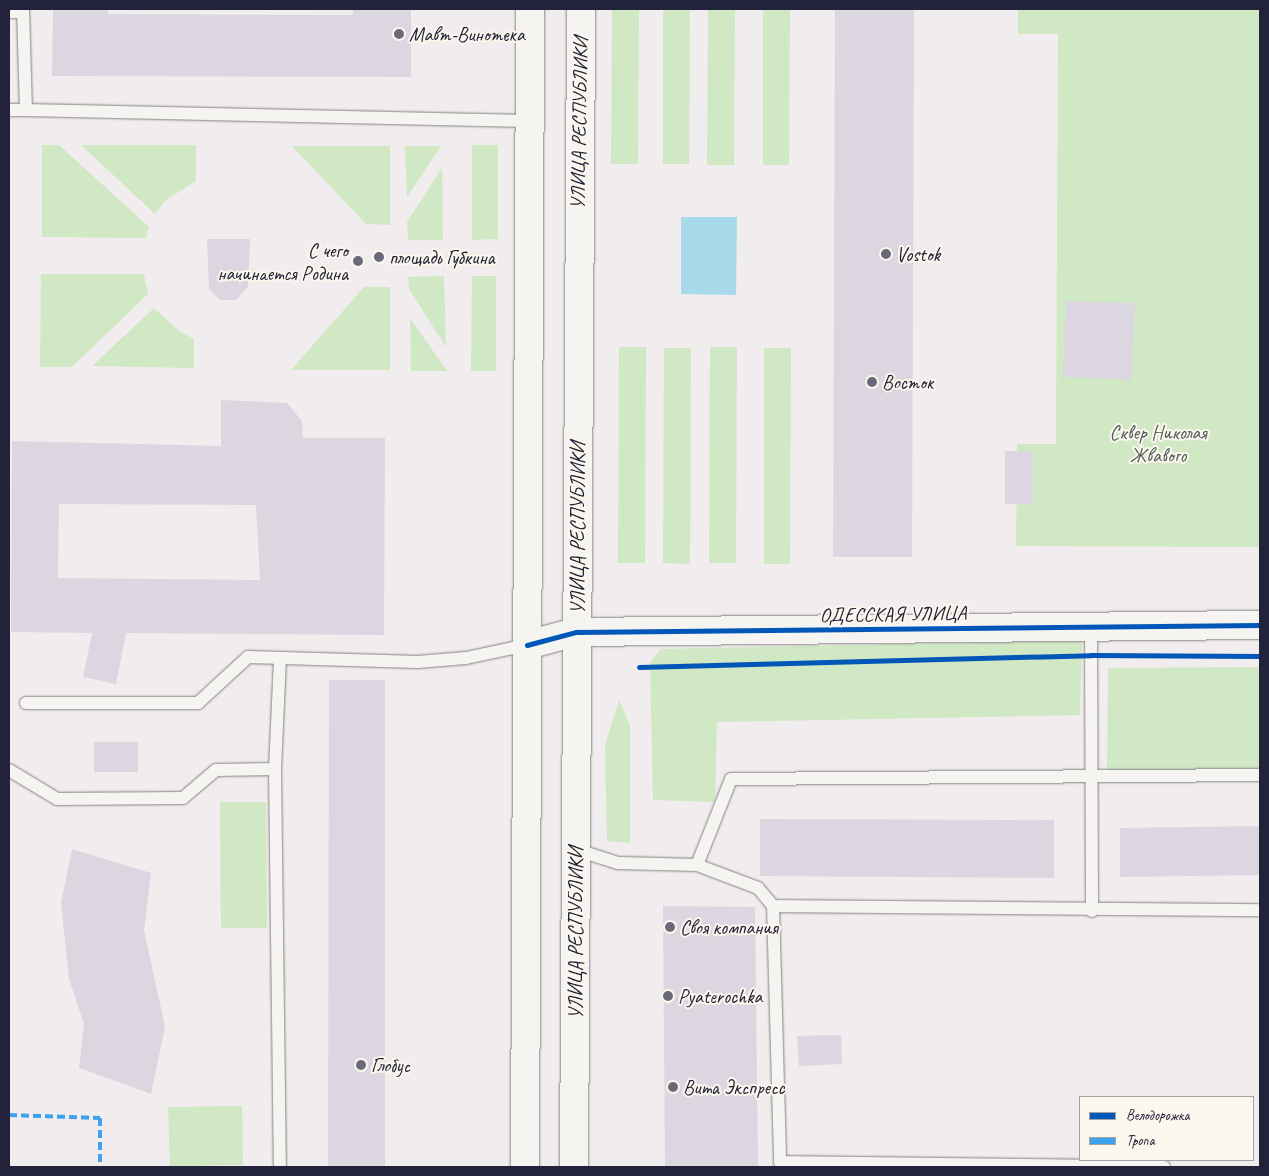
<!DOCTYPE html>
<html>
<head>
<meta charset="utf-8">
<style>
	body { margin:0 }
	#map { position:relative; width:1269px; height:1176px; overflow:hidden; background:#f1eced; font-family:Caveat,sans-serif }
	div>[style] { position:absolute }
	.green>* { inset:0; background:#d1e8c4 }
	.water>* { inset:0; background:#a8daeb }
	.building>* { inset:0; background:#dcd6e1 }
	.roads { filter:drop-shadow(0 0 1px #848187) drop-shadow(0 0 1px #848187) }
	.service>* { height:12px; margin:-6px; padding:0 6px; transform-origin:6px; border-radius:6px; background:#f5f4f0 }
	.tertiary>* { height:28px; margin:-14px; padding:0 14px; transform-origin:14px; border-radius:14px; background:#f5f4f0 }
	.primary>* { height:28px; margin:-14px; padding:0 14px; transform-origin:14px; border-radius:14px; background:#f5f4f0 }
	.quiet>* { height:4px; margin-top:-2px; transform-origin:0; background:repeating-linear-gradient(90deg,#3ea2ec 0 8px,transparent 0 12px) }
	.cycleway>* { height:5px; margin:-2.5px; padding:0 2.5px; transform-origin:2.5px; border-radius:2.5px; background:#0057b8 }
	.dots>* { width:14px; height:14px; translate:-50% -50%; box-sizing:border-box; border:2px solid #fbf7ec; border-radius:50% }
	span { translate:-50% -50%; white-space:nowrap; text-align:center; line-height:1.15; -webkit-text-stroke:4px #fbf7ec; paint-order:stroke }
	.poi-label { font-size:20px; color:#22223b }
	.left { translate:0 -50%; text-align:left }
	.right { translate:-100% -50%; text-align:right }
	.street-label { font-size:20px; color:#22223b }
	.park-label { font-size:20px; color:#4f5c5a }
	.frame { position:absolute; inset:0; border:10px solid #22223b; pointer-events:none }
	.legend { position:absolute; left:1079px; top:1096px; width:175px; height:65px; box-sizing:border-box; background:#fbf7ec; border:1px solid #a4a2a5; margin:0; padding:6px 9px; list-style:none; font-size:15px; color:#22223b }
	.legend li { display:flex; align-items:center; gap:10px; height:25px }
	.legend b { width:25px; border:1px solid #a4a2a5 }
</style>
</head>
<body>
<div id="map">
	<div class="green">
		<div style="clip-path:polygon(612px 9px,639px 9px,638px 164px,611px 164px)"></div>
		<div style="clip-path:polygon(663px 9px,690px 9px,689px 164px,663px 164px)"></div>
		<div style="clip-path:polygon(708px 9px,735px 9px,734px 165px,707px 165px)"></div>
		<div style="clip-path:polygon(763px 9px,790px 9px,789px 165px,763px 165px)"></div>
		<div style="clip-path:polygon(1018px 9px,1260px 9px,1260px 547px,1016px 546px,1017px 444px,1056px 444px,1058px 34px,1018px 34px)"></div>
		<div style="clip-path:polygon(42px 145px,59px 145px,149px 227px,146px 238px,42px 237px)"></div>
		<div style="clip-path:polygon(81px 145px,196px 145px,196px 181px,166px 200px,155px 214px)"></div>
		<div style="clip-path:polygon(472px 145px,498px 145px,498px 239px,472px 240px)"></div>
		<div style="clip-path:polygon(292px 146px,390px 146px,390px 225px,366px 224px)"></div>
		<div style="clip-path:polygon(405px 146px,441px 146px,407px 197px)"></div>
		<div style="clip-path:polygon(442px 168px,443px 240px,408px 240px,407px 222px)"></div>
		<div style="clip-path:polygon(41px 274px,144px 274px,148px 294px,72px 367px,40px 367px)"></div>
		<div style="clip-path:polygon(444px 276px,446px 347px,409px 289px,408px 277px)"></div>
		<div style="clip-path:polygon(472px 276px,496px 276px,496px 371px,471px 371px)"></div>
		<div style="clip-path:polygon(364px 287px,390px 287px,390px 370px,291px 370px)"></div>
		<div style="clip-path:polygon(154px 308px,179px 331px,194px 339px,194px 368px,92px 366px)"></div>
		<div style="clip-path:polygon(410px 318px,447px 371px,411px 371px)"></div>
		<div style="clip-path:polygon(619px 347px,646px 347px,645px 563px,618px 563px)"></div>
		<div style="clip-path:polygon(710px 347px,737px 347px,736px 563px,709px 563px)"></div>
		<div style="clip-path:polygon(664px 348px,691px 348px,690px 564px,663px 563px)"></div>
		<div style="clip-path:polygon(764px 348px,791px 348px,790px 564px,764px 564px)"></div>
		<div style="clip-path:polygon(1082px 640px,1080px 715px,717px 722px,715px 802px,653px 800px,650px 662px,661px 649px)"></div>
		<div style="clip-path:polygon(1260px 667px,1260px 775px,1107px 774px,1108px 668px)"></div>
		<div style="clip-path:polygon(619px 700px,630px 725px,630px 843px,607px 841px,605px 745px)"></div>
		<div style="clip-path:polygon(220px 802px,266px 802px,267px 928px,221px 928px)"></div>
		<div style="clip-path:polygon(242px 1106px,243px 1165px,170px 1166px,168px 1107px)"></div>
	</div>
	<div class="water">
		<div style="clip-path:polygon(681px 217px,737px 217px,736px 295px,681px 294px)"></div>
	</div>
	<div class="building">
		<div style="clip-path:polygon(53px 9px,108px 9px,108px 14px,325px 15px,353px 15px,353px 9px,411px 9px,411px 77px,52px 76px)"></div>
		<div style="clip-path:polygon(835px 9px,914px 9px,912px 557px,833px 557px)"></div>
		<div style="clip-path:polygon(207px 239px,250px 239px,248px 287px,236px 300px,220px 300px,209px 289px)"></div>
		<div style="clip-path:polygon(1066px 301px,1135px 303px,1132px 380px,1063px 377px)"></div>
		<div style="clip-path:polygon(evenodd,221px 400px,287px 403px,302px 421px,303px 438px,385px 438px,384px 635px,126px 633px,116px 684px,83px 677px,92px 633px,11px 632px,12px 441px,221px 446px,221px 400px,59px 504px,256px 505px,260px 580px,58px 578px,59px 504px)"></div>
		<div style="clip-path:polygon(1005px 451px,1033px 451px,1033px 504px,1005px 504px)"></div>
		<div style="clip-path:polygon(329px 680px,385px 680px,385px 1167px,328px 1167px)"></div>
		<div style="clip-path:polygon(94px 742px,138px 742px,138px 772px,94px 772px)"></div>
		<div style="clip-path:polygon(760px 819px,1054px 820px,1054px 878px,760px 876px)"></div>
		<div style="clip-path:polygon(1260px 826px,1260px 875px,1120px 877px,1120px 828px)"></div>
		<div style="clip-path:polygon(72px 849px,151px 873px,144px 930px,165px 1027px,151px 1094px,79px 1068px,84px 1024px,69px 979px,61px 903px)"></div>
		<div style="clip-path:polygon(663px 906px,755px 907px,758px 1167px,665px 1167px)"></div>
		<div style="clip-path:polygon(841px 1035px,842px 1064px,799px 1066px,797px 1036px)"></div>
	</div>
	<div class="roads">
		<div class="service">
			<div style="left:23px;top:9px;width:101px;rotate:88.3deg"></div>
			<div style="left:26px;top:110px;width:501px;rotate:1.26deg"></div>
			<div style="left:9px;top:12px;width:14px"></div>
			<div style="left:9px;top:110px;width:17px"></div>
			<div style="left:1091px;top:627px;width:284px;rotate:89.8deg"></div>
			<div style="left:26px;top:703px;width:172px"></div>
			<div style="left:198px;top:703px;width:68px;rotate:-42.6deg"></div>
			<div style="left:248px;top:657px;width:170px;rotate:1.7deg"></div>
			<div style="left:418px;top:662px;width:48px;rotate:-4.8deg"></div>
			<div style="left:466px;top:658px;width:62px;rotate:-12deg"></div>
			<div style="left:275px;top:769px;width:111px;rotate:-87.4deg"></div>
			<div style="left:9px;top:770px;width:56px;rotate:31.1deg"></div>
			<div style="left:57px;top:799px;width:126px;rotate:-0.5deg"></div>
			<div style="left:183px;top:798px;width:43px;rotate:-40.3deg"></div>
			<div style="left:216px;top:770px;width:59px;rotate:-1deg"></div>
			<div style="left:275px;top:769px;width:398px;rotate:89.3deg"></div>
			<div style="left:574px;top:849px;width:46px;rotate:17.7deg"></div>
			<div style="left:618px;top:863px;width:79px;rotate:1.5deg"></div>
			<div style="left:697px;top:865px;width:65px;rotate:20.7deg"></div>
			<div style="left:758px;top:888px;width:23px;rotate:50deg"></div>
			<div style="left:773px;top:906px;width:487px;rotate:0.5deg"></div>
			<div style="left:697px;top:865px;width:92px;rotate:-68.4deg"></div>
			<div style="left:731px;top:779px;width:529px;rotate:-0.43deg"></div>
			<div style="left:773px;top:906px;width:256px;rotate:88.4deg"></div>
			<div style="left:780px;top:1162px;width:384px;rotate:0.7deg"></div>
		</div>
		<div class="tertiary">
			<div style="left:527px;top:645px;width:51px;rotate:-14.9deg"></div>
			<div style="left:576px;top:632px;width:684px;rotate:-0.59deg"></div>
		</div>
		<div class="primary">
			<div style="left:525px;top:1167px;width:1158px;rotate:-89.75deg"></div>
			<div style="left:574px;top:1167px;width:1158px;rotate:-89.65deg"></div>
		</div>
	</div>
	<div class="quiet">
		<div style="left:9px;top:1115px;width:91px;rotate:1.9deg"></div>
		<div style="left:100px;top:1118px;width:49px;rotate:90deg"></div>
	</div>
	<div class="cycleway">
		<div style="left:527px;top:645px;width:51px;rotate:-14.9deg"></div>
		<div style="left:576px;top:632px;width:684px;rotate:-0.59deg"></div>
		<div style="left:639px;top:667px;width:452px;rotate:-1.5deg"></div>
		<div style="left:1091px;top:655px;width:169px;rotate:0.3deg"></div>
	</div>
	<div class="dots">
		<div style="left:399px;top:34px;background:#6a6979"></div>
		<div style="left:886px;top:254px;background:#6a6979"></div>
		<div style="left:379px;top:257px;background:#6a6979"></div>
		<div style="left:358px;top:261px;background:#6a6979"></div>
		<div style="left:872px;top:382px;background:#6a6979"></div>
		<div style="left:670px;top:927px;background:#6a6979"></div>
		<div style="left:668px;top:996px;background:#6a6979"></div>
		<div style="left:361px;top:1065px;background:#6a6979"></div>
		<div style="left:673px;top:1087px;background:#6a6979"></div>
	</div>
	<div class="poi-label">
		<span class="left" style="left:409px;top:34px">Мавт-Винотека</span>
		<span class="right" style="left:348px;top:262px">С чего<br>начинается Родина</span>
		<span class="left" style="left:896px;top:254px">Vostok</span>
		<span class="left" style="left:389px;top:257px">площадь Губкина</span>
		<span class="left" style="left:882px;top:382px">Восток</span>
		<span class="left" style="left:680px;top:927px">Своя компания</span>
		<span class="left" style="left:678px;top:996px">Pyaterochka</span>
		<span class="left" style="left:371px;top:1065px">Глобус</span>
		<span class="left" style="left:683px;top:1087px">Вита Экспресс</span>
	</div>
	<div class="street-label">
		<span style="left:579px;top:123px;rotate:-89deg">УЛИЦА РЕСПУБЛИКИ</span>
		<span style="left:577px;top:528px;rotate:-90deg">УЛИЦА РЕСПУБЛИКИ</span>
		<span style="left:893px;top:614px;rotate:-1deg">ОДЕССКАЯ УЛИЦА</span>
		<span style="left:575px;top:933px;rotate:-90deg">УЛИЦА РЕСПУБЛИКИ</span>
	</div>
	<div class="park-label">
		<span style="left:1158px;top:444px">Сквер Николая<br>Жвавого</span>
	</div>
	<div class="frame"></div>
	<ul class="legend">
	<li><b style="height:6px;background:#0057b8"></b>Велодорожка</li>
	<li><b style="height:6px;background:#3ea2ec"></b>Тропа</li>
	</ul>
</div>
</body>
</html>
